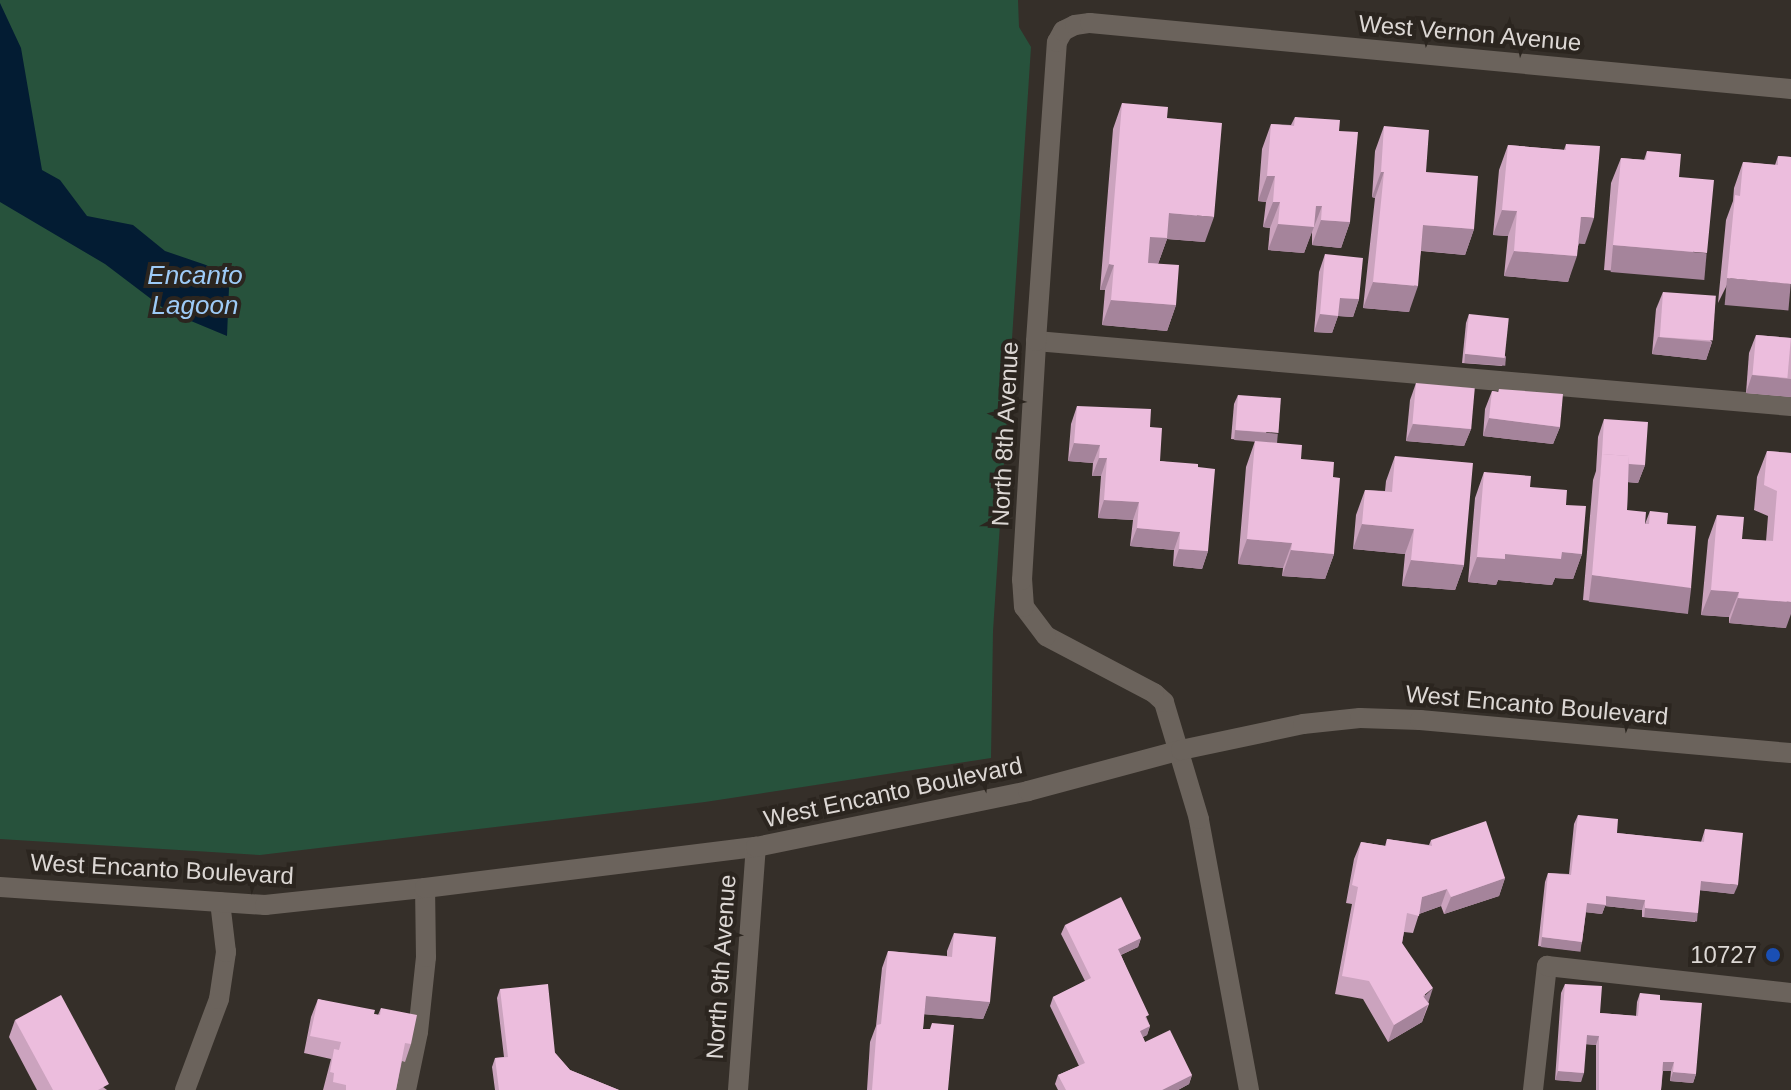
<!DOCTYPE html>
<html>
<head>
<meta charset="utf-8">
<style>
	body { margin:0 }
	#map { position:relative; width:1791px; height:1090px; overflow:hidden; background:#352f29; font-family:Arial,sans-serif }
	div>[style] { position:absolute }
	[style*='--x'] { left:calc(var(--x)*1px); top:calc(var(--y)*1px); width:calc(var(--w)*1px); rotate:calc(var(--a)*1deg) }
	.green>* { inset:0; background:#27523c }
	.water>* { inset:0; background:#031c33 }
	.lane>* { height:20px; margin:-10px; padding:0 10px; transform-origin:10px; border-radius:10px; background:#6b635c }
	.street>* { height:20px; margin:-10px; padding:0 10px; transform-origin:10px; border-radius:10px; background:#6b635c }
	.secondary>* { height:20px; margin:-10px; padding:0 10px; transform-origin:10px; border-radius:10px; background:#6b635c }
	.wall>* { inset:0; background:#cba3be }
	.shaded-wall>* { inset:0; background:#a5849b; transform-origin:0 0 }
	.building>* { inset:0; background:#ecbddd; transform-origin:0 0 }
	.dots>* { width:22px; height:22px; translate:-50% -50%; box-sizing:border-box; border:4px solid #2b251f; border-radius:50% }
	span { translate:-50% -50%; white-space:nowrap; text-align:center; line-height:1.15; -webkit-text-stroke:8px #2b251f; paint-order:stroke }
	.street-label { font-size:24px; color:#dcd7d4 }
	.poi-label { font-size:24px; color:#dcd7d4 }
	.right { translate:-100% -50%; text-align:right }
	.water-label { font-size:26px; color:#9ecbf7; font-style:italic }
</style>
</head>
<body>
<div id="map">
	<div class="green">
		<i style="clip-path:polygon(0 0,1018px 0,1019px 27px,1031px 47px,993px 631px,991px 758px,705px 802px,260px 855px,0 839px)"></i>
	</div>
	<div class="water">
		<i style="clip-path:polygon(0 3px,21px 48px,42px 170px,60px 180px,87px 216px,133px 225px,165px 251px,206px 265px,222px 274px,229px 288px,227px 336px,167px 311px,105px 264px,0 202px)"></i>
	</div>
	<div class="lane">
		<i style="--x:1036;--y:341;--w:758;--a:4.92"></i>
		<i style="--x:406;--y:1090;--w:59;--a:-78.3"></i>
		<i style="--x:418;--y:1032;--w:75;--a:-83.9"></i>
		<i style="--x:426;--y:957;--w:69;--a:-90.8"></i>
		<i style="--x:1533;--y:1090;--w:125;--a:-83.6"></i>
		<i style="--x:1547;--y:966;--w:245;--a:6.3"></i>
	</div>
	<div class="street">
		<i style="--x:185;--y:1090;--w:97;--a:-69.5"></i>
		<i style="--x:219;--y:999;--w:48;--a:-81.5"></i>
		<i style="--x:226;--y:952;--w:50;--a:-96.8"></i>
		<i style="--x:738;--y:1090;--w:244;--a:-85.8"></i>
		<i style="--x:1249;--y:1090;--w:276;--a:-100.5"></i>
		<i style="--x:1199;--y:819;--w:122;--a:-106.7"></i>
		<i style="--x:1164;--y:702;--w:13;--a:-138"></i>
		<i style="--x:1154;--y:693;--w:122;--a:-152.2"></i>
		<i style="--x:1046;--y:636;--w:36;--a:-127"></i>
		<i style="--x:1024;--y:607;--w:27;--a:-94"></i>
		<i style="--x:1022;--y:580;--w:239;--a:-86.6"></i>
		<i style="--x:1036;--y:341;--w:300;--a:-86"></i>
		<i style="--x:1057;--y:42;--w:13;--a:-61"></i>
		<i style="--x:1063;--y:31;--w:13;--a:-27"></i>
		<i style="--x:1075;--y:25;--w:15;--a:-8"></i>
		<i style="--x:1090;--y:23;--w:704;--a:5.38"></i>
	</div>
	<div class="secondary">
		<i style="--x:0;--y:887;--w:266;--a:3.9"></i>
		<i style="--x:265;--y:905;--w:161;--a:-6.1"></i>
		<i style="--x:425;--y:888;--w:334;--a:-7.1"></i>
		<i style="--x:756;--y:847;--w:278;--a:-11.6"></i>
		<i style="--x:1028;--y:791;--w:158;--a:-15"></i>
		<i style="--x:1181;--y:750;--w:125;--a:-12"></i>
		<i style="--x:1303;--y:724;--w:57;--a:-6"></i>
		<i style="--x:1360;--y:718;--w:60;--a:1.9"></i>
		<i style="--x:1420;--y:720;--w:372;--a:5.1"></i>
	</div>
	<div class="wall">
		<i style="clip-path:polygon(1122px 103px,1167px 118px,1205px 242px,1167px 239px,1158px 264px,1176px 305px,1167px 331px,1102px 325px,1105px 290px,1100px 290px,1113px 129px)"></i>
		<i style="clip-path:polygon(1295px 117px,1339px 131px,1350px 222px,1341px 248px,1312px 245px,1312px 231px,1304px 253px,1268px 250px,1270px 228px,1263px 227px,1266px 202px,1258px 201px,1262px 149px,1271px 124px,1291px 125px)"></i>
		<i style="clip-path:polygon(1384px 126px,1426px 172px,1474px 229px,1465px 255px,1421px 251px,1409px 312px,1363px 308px,1375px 198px,1372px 197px,1375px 151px)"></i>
		<i style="clip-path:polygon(1566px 144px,1585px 244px,1579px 243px,1568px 282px,1504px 276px,1508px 236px,1493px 235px,1499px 170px,1508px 145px,1564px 150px)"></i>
		<i style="clip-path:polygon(1647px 151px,1679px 177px,1698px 278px,1604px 270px,1611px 183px,1621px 158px,1644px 160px)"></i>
		<i style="clip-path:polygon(1778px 156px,1791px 157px,1718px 303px,1726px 220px,1733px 201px,1734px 188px,1743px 162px,1775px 165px)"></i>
		<i style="clip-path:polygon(1325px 254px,1359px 299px,1353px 317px,1338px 316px,1332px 333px,1314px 332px,1319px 272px)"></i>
		<i style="clip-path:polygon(1663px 292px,1712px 342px,1706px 360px,1652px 354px,1656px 309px)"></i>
		<i style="clip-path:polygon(1469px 314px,1506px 357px,1502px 366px,1462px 363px,1466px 323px)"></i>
		<i style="clip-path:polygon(1756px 335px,1791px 338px,1791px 397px,1746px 393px,1749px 353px)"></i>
		<i style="clip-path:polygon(1416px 383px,1471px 429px,1464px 446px,1406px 441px,1410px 400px)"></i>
		<i style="clip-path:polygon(1499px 389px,1560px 427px,1553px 444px,1483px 436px,1485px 409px,1492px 391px,1498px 392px)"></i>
		<i style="clip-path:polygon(1238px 395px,1274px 443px,1231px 439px,1234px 404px)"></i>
		<i style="clip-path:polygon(1077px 406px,1150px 427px,1160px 461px,1198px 467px,1208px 551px,1202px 569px,1173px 566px,1174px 550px,1130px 546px,1133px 520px,1098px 518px,1101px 476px,1092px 476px,1093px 463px,1068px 461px,1071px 424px)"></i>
		<i style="clip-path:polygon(1604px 419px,1645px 465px,1638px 483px,1628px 482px,1627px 510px,1645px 524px,1650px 511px,1682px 613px,1583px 600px,1593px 480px,1596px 471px,1598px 437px)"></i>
		<i style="clip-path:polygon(1255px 441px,1301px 459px,1333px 477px,1334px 554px,1325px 579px,1282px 576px,1283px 568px,1238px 564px,1246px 467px)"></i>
		<i style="clip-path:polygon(1767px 451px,1791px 453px,1786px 628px,1729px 623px,1729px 617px,1701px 615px,1708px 540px,1717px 515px,1742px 539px,1766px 541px,1768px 516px,1754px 510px,1757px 477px)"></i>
		<i style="clip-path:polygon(1395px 456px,1464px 565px,1455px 590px,1402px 586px,1405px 554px,1353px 549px,1356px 515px,1365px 490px,1385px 491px,1386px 481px)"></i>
		<i style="clip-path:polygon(1484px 472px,1530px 487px,1566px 505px,1582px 554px,1573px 579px,1555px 578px,1552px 585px,1498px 580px,1496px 585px,1468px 582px,1475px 498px)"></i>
		<i style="clip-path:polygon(1578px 815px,1617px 833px,1701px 842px,1705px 829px,1734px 894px,1700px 890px,1695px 922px,1642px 917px,1642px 910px,1605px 906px,1602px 914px,1586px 912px,1582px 942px,1579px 951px,1538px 946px,1545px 882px,1548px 873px,1569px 874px,1574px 824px)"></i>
		<i style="clip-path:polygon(1387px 839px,1429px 845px,1431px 840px,1505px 878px,1499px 896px,1444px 914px,1441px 906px,1419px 914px,1413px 933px,1404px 932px,1402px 943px,1429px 1004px,1422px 1022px,1388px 1042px,1363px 999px,1335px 994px,1352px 904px,1346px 903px,1354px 859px,1361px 842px,1385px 846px)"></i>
		<i style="clip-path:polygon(1065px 925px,1141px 938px,1138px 947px,1121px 955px,1150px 1026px,1147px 1035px,1143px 1037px,1145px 1042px,1192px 1075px,1189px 1084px,1178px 1090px,1058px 1090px,1055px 1084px,1058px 1075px,1079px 1066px,1050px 1006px,1053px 997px,1085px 981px,1061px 934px)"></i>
		<i style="clip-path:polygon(954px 933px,990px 1002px,983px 1019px,924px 1014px,923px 1029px,948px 1090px,867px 1090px,870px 1042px,876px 1026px,882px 968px,888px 951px,947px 956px,947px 951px)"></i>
		<i style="clip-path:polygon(1565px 984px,1600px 1013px,1636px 1016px,1637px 1002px,1640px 993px,1660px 1000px,1696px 1074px,1693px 1083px,1670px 1081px,1671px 1071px,1663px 1071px,1661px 1090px,1596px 1090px,1596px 1045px,1586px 1044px,1581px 1082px,1555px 1080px,1561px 993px)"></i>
		<i style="clip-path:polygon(500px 989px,570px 1070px,619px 1090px,495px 1090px,492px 1067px,495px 1058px,504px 1057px,497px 998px)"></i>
		<i style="clip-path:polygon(318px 999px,378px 1015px,381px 1008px,411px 1044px,405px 1062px,402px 1061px,396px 1090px,323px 1090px,331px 1059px,304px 1053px,311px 1017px)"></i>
		<i style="clip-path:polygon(15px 1020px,107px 1090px,37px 1090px,9px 1037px)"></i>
	</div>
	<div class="shaded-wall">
		<i style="clip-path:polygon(1381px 172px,1384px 172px,1375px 198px,1372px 197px)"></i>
		<i style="clip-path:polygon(1267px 176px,1275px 176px,1266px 202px,1258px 201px)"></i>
		<i style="clip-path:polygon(1273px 202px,1280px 202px,1270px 228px,1263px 227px)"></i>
		<i style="clip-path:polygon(1316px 206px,1322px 206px,1304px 253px,1268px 250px,1278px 224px)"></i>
		<i style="clip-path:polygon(1502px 210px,1517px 211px,1508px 236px,1493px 235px)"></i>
		<i style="clip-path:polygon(1169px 213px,1214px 217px,1205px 242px,1167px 239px,1158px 264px,1141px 262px,1150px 237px)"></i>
		<i style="clip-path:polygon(1581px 217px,1594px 218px,1585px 244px,1572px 243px)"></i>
		<i style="clip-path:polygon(1321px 220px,1350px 222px,1341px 248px,1312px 245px)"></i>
		<i style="clip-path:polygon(1423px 225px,1474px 229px,1465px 255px,1414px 250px)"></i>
		<i style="left:1613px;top:245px;width:94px;height:27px;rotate:5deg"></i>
		<i style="clip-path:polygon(1514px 251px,1577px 256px,1568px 282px,1504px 276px)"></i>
		<i style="clip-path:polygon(1109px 264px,1114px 265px,1105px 290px,1100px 290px)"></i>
		<i style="left:1727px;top:278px;width:64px;height:27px;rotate:5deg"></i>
		<i style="clip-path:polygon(1373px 282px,1418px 286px,1409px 312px,1363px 308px)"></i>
		<i style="clip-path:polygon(1340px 298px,1359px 299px,1353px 317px,1338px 316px,1332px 333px,1314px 332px,1320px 314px)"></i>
		<i style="clip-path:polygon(1111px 300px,1176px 305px,1167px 331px,1102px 325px)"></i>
		<i style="clip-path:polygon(1658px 337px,1712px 342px,1706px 360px,1652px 354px)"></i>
		<i style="left:1465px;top:354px;width:41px;height:9px;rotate:4deg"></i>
		<i style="clip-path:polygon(1752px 375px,1791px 379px,1791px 397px,1746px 393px)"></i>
		<i style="clip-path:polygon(1489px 418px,1560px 427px,1553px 444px,1483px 436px)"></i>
		<i style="clip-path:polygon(1413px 424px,1471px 429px,1464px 446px,1406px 441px)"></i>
		<i style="left:1235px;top:430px;width:43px;height:10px;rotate:5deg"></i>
		<i style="clip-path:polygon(1074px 443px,1100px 445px,1093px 463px,1068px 461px)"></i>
		<i style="clip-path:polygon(1099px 458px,1107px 458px,1101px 476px,1092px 476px)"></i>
		<i style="clip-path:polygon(1602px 462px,1645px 465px,1638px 483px,1600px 480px)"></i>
		<i style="clip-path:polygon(1104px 500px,1139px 502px,1133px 520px,1098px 518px)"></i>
		<i style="clip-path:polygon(1362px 524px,1414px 529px,1405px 554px,1353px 549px)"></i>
		<i style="clip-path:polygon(1137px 528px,1180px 532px,1174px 550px,1130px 546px)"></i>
		<i style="clip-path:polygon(1247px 539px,1292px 543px,1283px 568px,1238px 564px)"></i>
		<i style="clip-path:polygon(1179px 549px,1208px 551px,1202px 569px,1173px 566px)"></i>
		<i style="clip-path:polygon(1291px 550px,1334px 554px,1325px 579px,1282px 576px)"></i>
		<i style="clip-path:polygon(1562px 552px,1582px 554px,1573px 579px,1555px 578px,1552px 585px,1498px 580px,1496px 585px,1468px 582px,1477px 557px,1505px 554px)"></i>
		<i style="clip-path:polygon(1411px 560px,1464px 565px,1455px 590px,1402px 586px)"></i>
		<i style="left:1592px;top:575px;width:100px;height:27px;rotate:7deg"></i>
		<i style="clip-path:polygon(1711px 590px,1739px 592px,1729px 617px,1701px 615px)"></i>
		<i style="clip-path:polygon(1738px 598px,1791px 602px,1791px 614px,1786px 628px,1729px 623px)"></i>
		<i style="clip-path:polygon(1505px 878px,1499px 896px,1444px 914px,1451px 897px)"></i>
		<i style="clip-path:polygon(1701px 881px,1738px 885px,1734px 894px,1697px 890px)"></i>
		<i style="clip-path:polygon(1447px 889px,1441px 906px,1416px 915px,1422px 897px)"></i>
		<i style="clip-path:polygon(1606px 896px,1645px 900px,1642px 910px,1605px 906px,1602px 914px,1583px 912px,1587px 903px)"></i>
		<i style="left:1645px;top:908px;width:53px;height:9px;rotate:5deg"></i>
		<i style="left:1542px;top:937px;width:40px;height:10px;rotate:7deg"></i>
		<i style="clip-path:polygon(1141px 938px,1138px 947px,1114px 958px,1118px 949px)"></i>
		<i style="clip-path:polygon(1433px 988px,1422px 1022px,1388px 1042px,1394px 1025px)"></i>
		<i style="clip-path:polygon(926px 996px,990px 1002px,983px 1019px,920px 1014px)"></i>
		<i style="clip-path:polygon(1150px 1026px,1147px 1035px,1136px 1040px,1140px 1031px)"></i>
		<i style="clip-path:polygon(1587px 1035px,1599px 1036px,1596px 1045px,1583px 1044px)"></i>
		<i style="clip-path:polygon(1663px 1062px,1674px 1062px,1671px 1071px,1660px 1071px)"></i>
		<i style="clip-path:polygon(1558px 1071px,1584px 1073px,1581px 1082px,1555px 1080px)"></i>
		<i style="clip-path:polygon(1673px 1072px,1696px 1074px,1693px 1083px,1670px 1081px)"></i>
		<i style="clip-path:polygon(1192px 1075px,1189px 1084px,1178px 1090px,1162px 1090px)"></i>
	</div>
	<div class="building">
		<i style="clip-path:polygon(1122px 103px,1168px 107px,1167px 118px,1222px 123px,1214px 217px,1169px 213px,1167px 238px,1150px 237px,1148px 263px,1179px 265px,1176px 305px,1111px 300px,1114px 265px,1109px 264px)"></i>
		<i style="clip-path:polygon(1295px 117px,1340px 120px,1339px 131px,1358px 132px,1350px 222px,1321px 220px,1322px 206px,1316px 206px,1314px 227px,1278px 224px,1280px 202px,1273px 202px,1275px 176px,1267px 176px,1271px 124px,1294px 126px)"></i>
		<i style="clip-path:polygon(1384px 126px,1429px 130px,1426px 172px,1478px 176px,1474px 229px,1423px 225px,1418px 286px,1373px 282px,1384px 172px,1381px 172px)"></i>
		<i style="clip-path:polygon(1566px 144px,1600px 146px,1594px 218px,1581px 217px,1577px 256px,1514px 251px,1517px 211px,1502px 210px,1508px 145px,1566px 150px)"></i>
		<i style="clip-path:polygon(1647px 151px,1681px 154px,1679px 177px,1714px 180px,1707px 253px,1613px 245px,1621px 158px,1646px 160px)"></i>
		<i style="clip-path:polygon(1778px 156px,1791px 157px,1791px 284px,1727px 278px,1735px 195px,1740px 196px,1743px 162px,1778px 165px)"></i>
		<i style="clip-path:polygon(1325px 254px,1363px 258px,1359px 299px,1340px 298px,1338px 316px,1320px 314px)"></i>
		<i style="left:1663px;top:292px;width:53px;height:45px;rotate:4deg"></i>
		<i style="left:1469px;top:314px;width:40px;height:40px;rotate:6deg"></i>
		<i style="left:1756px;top:335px;width:35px;height:40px;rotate:5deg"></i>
		<i style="left:1416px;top:383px;width:59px;height:41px;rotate:5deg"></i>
		<i style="clip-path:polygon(1499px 389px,1563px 394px,1560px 427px,1489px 418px,1492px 391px,1499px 392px)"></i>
		<i style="left:1238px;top:395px;width:43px;height:35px;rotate:4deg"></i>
		<i style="clip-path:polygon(1077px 406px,1151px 409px,1150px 427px,1162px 428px,1160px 461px,1198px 464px,1198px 467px,1215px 469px,1208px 551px,1179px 549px,1180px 532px,1137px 528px,1139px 502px,1104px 500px,1107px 458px,1099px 458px,1100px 445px,1074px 443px)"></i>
		<i style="clip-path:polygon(1604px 419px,1648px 422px,1645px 465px,1629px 464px,1629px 456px,1602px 454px)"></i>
		<i style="clip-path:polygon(1255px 441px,1302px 445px,1301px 459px,1334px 462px,1333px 477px,1340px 478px,1334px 554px,1291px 550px,1292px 543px,1247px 539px)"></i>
		<i style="clip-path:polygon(1767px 451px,1791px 453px,1791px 602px,1738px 598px,1739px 592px,1711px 590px,1717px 515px,1744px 517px,1742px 539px,1773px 541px,1777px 491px,1764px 485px)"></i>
		<i style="clip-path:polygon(1602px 454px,1629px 456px,1627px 510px,1646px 512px,1645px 524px,1649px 524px,1650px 511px,1668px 513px,1667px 524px,1696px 526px,1691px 588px,1592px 575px)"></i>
		<i style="clip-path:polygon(1395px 456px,1473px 463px,1464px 565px,1411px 560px,1414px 529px,1362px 524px,1365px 490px,1392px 492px)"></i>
		<i style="clip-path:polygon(1484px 472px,1531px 476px,1530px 487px,1567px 490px,1566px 505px,1586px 506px,1582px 554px,1562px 552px,1561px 559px,1505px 554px,1505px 559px,1477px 557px)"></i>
		<i style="clip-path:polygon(1578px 815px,1618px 819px,1617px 833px,1704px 842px,1705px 829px,1743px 833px,1738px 885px,1701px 881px,1698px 913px,1645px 908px,1645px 900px,1606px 896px,1606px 905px,1587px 903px,1582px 942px,1542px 937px,1548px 873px,1571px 875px)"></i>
		<i style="clip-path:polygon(1486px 821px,1505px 878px,1451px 897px,1447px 889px,1422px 897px,1419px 916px,1407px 913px,1402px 943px,1433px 988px,1423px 996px,1429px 1004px,1394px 1025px,1369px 981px,1342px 976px,1358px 887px,1352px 885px,1361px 842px,1386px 846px,1387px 839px,1432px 846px,1431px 840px)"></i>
		<i style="clip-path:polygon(1121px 897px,1141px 938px,1118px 949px,1149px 1015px,1145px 1017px,1150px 1026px,1140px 1031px,1145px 1042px,1170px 1030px,1192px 1075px,1162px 1090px,1066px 1090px,1058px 1075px,1085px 1063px,1053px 997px,1091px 978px,1065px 925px)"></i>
		<i style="clip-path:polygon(954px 933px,996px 937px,990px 1002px,926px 996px,923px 1029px,930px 1029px,932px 1023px,954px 1025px,948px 1090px,872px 1090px,877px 1025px,881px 1024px,888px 951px,952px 957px)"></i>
		<i style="clip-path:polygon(548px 984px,555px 1053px,570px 1070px,619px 1090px,499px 1090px,495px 1058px,508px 1057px,500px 989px)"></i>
		<i style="clip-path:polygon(1565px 984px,1602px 986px,1600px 1013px,1638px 1016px,1640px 993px,1660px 995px,1660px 1000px,1702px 1003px,1696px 1074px,1673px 1072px,1674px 1062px,1663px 1062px,1661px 1090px,1599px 1090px,1599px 1036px,1587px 1035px,1584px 1073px,1558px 1071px)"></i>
		<i style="clip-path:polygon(61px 995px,109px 1084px,98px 1090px,53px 1090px,15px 1020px)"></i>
		<i style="clip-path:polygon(318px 999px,375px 1010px,374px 1014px,380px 1015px,381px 1008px,417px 1015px,411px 1044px,405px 1043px,396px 1090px,346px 1090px,346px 1085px,333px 1082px,334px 1073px,330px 1072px,334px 1049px,339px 1050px,341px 1042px,310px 1036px)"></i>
	</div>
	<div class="dots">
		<i style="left:1773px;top:955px;background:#1a4fb4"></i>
	</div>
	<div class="street-label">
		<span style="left:1470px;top:33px;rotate:5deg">West Vernon Avenue</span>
		<span style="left:1005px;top:434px;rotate:-87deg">North 8th Avenue</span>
		<span style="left:1537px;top:705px;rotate:5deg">West Encanto Boulevard</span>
		<span style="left:893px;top:792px;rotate:-12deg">West Encanto Boulevard</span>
		<span style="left:162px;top:869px;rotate:3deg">West Encanto Boulevard</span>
		<span style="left:721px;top:967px;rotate:-86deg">North 9th Avenue</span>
	</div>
	<div class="poi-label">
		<span class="right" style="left:1757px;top:955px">10727</span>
	</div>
	<div class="water-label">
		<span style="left:195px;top:291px">Encanto<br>Lagoon</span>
	</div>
</div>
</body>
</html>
